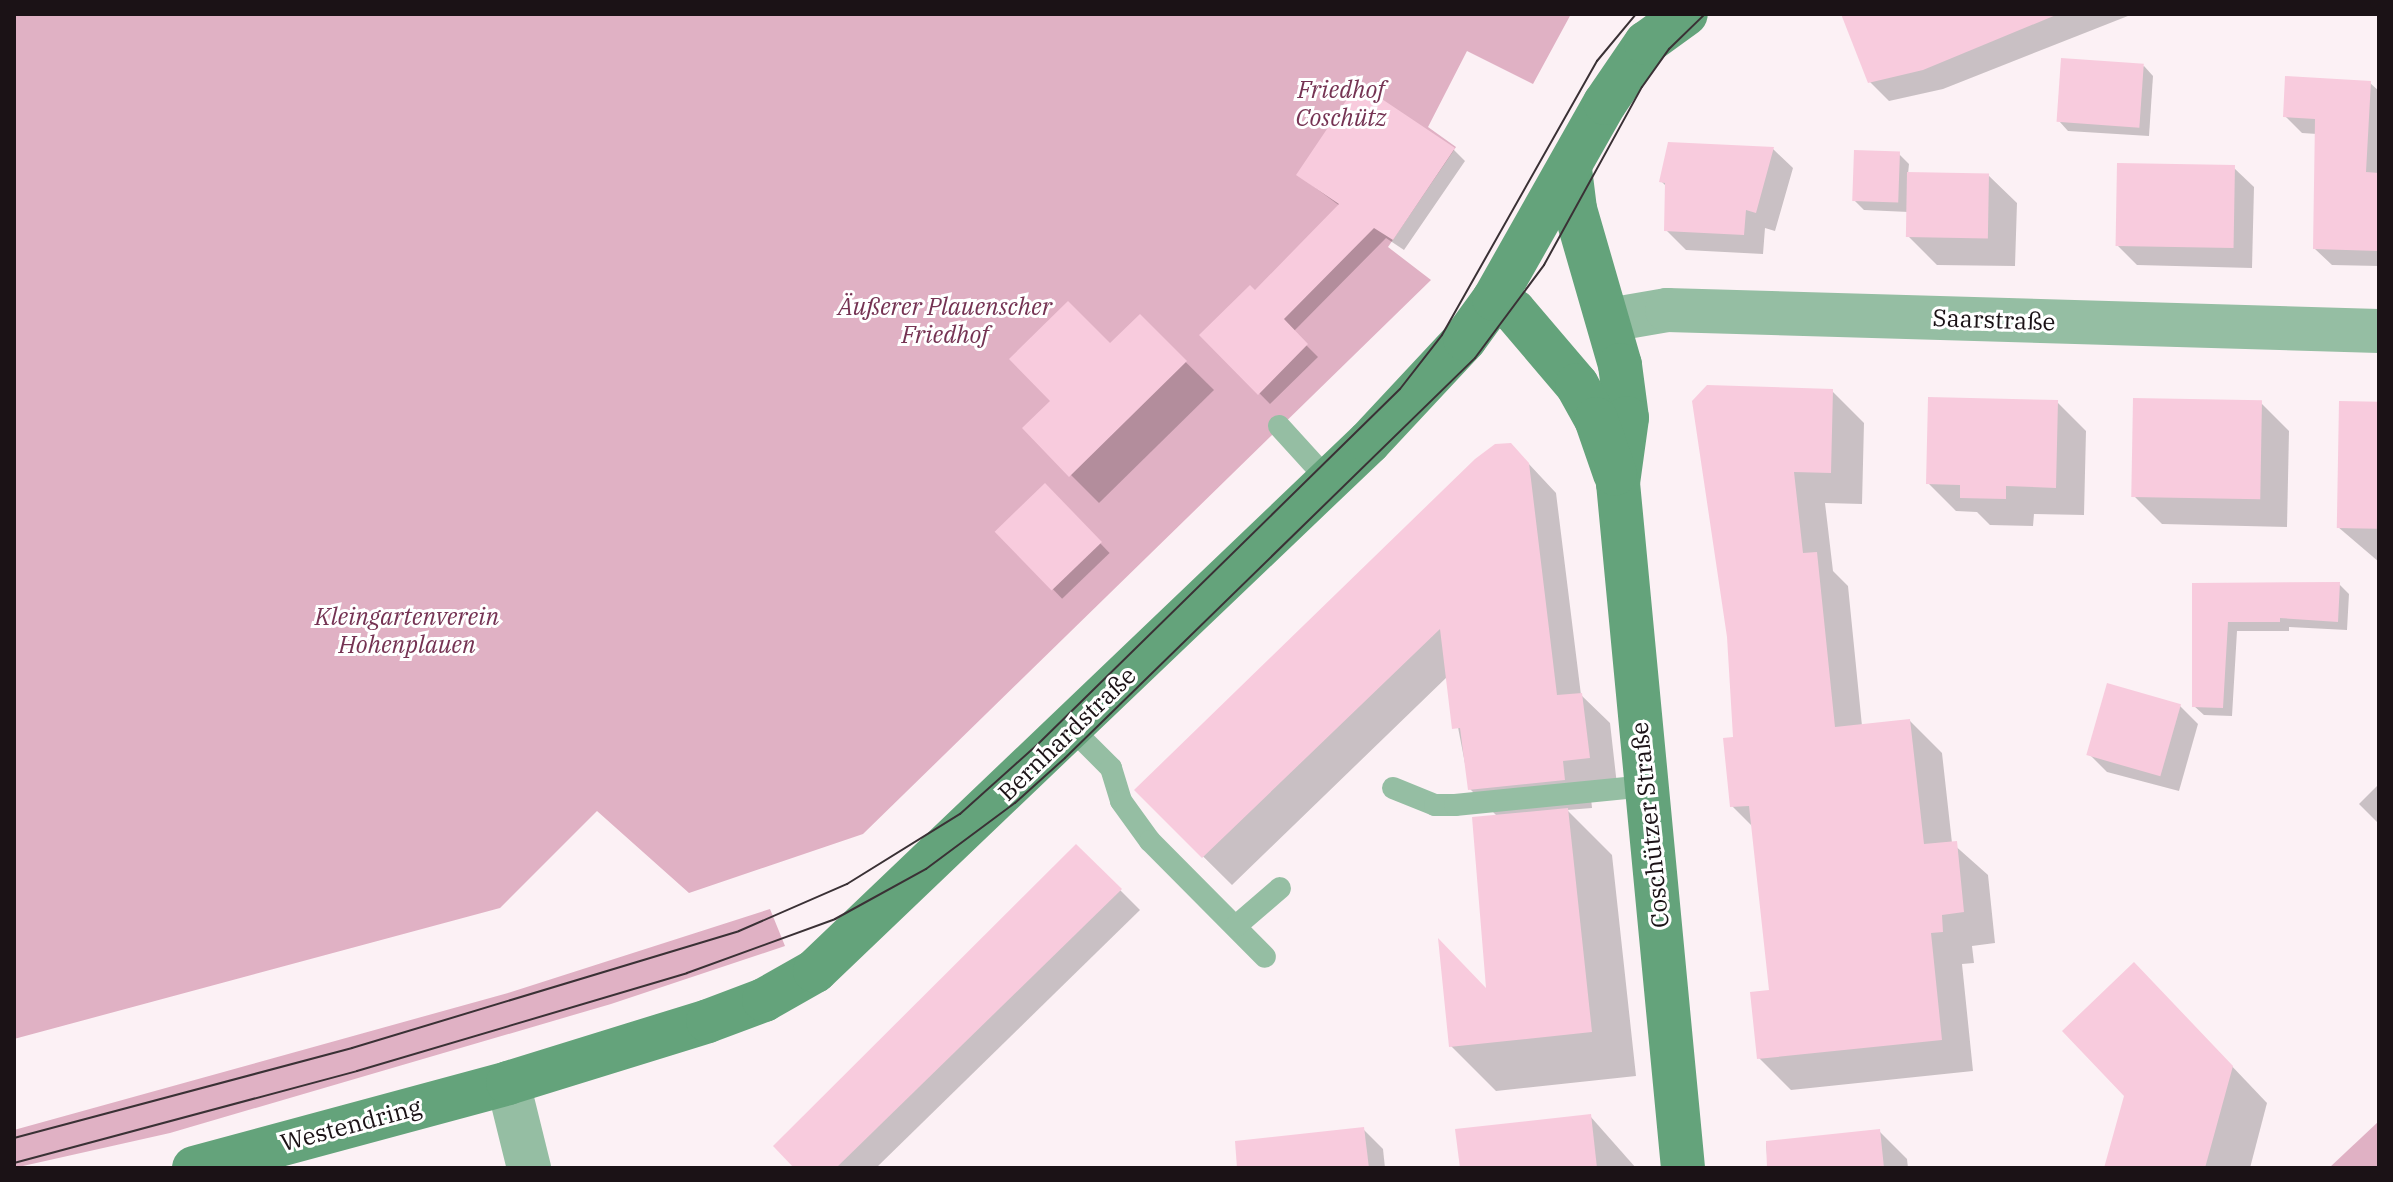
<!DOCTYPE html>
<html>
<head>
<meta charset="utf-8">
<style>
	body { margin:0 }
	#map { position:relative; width:2393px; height:1182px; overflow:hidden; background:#fcf1f5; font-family:"IBM Plex Serif",serif }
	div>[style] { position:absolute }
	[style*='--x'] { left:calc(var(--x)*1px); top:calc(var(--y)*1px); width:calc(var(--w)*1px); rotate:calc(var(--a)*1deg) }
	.green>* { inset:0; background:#e0b1c4 }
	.shadow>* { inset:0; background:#0003; transform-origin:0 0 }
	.building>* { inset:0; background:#f8cbdd; transform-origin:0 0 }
	.lane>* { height:22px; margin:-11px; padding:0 11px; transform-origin:11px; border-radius:11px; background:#95bea3 }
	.street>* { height:44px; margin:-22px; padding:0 22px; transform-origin:22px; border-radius:22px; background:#95bea3 }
	.secondary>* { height:44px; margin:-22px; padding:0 22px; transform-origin:22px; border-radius:22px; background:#64a37b }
	.tram>* { height:2px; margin:-1px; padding:0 1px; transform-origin:1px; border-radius:1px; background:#3a3135 }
	span { translate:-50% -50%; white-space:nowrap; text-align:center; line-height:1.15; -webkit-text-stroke:6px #fff; paint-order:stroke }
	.park-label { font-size:24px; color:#753353; font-style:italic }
	.street-label { font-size:24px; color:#1b1216 }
	.frame { position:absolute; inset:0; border:16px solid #1b1216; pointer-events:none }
</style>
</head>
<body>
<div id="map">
	<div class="green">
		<i style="clip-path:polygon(14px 14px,1571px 14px,1533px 84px,1467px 51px,1428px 127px,1456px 147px,1388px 247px,1431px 280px,863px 834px,689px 893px,597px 811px,500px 908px,14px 1039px)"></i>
		<i style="clip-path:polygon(770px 909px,785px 946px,611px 1004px,170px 1133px,14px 1168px,14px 1130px,508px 993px)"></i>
		<i style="clip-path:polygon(2379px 1121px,2379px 1168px,2329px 1168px)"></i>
	</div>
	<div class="shadow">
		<i style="clip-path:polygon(1843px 14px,2133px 14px,1943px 89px,1889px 101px,1869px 81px)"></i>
		<i style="clip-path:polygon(2144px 66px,2153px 76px,2149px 136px,2068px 131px,2059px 121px)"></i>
		<i style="clip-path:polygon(2370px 83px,2379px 91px,2379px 266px,2332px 265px,2315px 249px,2317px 134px,2302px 133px,2285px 116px)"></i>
		<i style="clip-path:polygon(1773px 149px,1793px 168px,1775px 231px,1765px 228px,1763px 254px,1686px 250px,1666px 230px,1667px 187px,1661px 181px)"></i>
		<i style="clip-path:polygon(1454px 150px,1465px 161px,1404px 250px,1386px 238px,1293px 332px,1318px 357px,1270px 404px,1202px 335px,1255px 293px,1340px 206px,1298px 175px)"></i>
		<i style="clip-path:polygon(1899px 154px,1909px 164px,1908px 174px,1988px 175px,2017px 203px,2015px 266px,1937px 265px,1908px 236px,1909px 212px,1864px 210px,1854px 200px)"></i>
		<i style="clip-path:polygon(2234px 168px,2254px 187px,2252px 268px,2137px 265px,2117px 245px)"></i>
		<i style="clip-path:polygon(1140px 317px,1214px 390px,1099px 503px,1071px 475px,1053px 401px)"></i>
		<i style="clip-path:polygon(1832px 391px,1864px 423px,1862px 504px,1825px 503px,1833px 571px,1848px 586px,1862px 726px,1910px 721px,1942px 753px,1952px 843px,1988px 875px,1995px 943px,1972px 946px,1974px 963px,1962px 964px,1973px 1071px,1791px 1090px,1759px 1058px,1771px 992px,1754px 828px,1732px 806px,1735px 739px,1729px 637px,1694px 401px)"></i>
		<i style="clip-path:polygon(2057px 402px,2086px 431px,2084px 515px,2034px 514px,2033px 526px,1990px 525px,1977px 512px,1956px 511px,1928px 483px)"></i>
		<i style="clip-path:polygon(2261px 403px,2289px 431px,2287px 527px,2162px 524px,2134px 496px)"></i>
		<i style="clip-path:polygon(2379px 404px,2379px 562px,2338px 527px)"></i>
		<i style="clip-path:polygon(1511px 445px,1556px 493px,1581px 695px,1610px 723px,1617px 785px,1590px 788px,1592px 808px,1567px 810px,1612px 855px,1636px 1076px,1496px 1091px,1451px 1046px,1489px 992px,1498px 817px,1470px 789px,1448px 676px,1232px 885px,1136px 790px)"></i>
		<i style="left:1045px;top:486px;width:93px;height:66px;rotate:46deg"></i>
		<i style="clip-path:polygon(2339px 584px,2349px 594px,2347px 630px,2289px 627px,2289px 631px,2237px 631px,2232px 716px,2204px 715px,2194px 706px,2194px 585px)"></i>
		<i style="clip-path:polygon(2180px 706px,2198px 724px,2179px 791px,2107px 772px,2089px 754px)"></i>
		<i style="clip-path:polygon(2379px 784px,2379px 824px,2359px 804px)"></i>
		<i style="clip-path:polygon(1076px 846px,1140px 910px,876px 1168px,797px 1168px)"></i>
		<i style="clip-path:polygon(2169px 1000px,2267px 1103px,2250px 1168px,2106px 1168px,2126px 1095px)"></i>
		<i style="clip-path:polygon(1590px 1116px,1636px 1168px,1462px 1168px)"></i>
		<i style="clip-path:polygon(1363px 1129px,1383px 1149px,1385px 1168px,1298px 1168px)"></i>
		<i style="clip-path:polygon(1879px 1131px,1907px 1159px,1908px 1168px,1768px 1168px,1766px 1143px)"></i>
	</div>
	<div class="building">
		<i style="clip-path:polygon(1841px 14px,2056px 14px,2056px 15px,1923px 70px,1868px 83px)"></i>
		<i style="left:2061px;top:58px;width:83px;height:64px;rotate:4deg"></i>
		<i style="clip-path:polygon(2285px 76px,2371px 81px,2366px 172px,2379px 173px,2379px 251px,2313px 249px,2315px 119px,2283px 117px)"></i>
		<i style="clip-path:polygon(1358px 83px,1455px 148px,1393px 240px,1374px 228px,1284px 319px,1308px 344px,1258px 395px,1199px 335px,1250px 285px,1255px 290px,1339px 204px,1296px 175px)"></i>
		<i style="clip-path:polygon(1668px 142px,1774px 147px,1756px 213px,1746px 210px,1744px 235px,1664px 231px,1665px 183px,1659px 182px)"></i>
		<i style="left:1854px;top:150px;width:46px;height:51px;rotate:2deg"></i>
		<i style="left:2117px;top:163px;width:118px;height:83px;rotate:1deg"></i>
		<i style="left:1907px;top:172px;width:82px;height:65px;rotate:1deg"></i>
		<i style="clip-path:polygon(1068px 301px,1110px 343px,1140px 314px,1187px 361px,1069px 477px,1022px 428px,1050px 401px,1009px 359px)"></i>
		<i style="clip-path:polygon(1707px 385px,1833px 389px,1831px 473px,1794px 472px,1803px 553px,1817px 552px,1835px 727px,1910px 719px,1924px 844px,1957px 841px,1964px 912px,1942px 915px,1943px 932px,1931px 933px,1942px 1040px,1757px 1059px,1750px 992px,1769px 990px,1749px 806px,1730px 807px,1723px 738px,1733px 737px,1727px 637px,1692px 401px)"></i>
		<i style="clip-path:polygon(1928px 397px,2058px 400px,2056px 488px,2006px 486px,2006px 499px,1960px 498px,1960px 485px,1926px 484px)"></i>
		<i style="left:2133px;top:398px;width:129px;height:99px;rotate:1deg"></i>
		<i style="left:2339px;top:401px;width:40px;height:127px;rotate:1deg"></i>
		<i style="clip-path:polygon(1511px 443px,1529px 463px,1557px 695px,1582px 693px,1590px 758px,1563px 761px,1565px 780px,1468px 790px,1460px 728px,1452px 729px,1440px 629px,1202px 858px,1134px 790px,1475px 459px,1495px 444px)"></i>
		<i style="left:1045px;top:483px;width:82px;height:70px;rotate:46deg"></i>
		<i style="clip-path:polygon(2340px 582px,2338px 622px,2280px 618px,2280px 622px,2228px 622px,2223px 708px,2192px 707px,2192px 583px)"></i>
		<i style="left:2107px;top:683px;width:77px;height:75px;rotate:16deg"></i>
		<i style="clip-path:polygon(1568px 808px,1592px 1032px,1449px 1047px,1438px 938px,1486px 988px,1472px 817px)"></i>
		<i style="clip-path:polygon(1076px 844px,1122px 889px,836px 1168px,794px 1168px,773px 1146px)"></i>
		<i style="clip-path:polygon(2134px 962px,2233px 1066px,2205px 1168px,2104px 1168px,2124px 1096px,2062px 1031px)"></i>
		<i style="clip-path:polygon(1591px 1114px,1597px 1168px,1460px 1168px,1455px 1129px)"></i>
		<i style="clip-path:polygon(1364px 1127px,1369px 1168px,1237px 1168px,1235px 1141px)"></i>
		<i style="clip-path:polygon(1880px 1129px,1884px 1168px,1767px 1168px,1766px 1141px)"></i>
	</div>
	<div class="lane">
		<i style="--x:1279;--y:426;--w:74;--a:47.7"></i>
		<i style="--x:1072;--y:729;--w:55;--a:45"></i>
		<i style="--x:1111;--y:768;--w:34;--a:73"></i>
		<i style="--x:1121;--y:801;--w:49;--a:54.1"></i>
		<i style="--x:1150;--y:841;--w:163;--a:45.2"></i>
		<i style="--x:1393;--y:788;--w:45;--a:22"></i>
		<i style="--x:1435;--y:805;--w:20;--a:0"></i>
		<i style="--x:1455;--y:805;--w:192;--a:-5.7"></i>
		<i style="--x:1236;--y:926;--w:58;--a:-40.8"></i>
	</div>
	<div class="street">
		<i style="--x:1609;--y:320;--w:59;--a:-9.8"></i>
		<i style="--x:1667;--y:310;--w:712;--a:1.69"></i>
		<i style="--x:508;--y:1083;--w:88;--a:76.1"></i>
	</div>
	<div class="secondary">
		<i style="--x:1570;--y:169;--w:40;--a:82.9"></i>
		<i style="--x:1575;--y:209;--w:162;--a:73.9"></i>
		<i style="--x:1620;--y:365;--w:53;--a:82.5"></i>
		<i style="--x:1627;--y:418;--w:66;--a:97.9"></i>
		<i style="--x:1618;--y:483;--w:688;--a:84.58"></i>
		<i style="--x:1494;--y:299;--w:23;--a:31"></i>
		<i style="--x:1514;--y:311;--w:97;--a:49.6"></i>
		<i style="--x:1577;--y:385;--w:39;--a:61"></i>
		<i style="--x:1596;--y:419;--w:58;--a:70.9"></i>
		<i style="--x:194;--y:1168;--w:325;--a:-15.1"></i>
		<i style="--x:508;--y:1083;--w:209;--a:-17.2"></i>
		<i style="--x:708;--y:1021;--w:60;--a:-20.6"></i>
		<i style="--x:764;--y:1000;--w:59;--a:-29.6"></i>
		<i style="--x:815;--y:971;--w:766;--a:-43.68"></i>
		<i style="--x:1369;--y:442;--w:141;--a:-47"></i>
		<i style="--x:1465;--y:339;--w:49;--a:-54.1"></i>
		<i style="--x:1494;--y:299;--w:225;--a:-60.5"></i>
		<i style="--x:1605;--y:103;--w:73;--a:-55.7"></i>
		<i style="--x:1646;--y:43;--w:49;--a:-35.9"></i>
	</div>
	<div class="tram">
		<i style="--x:14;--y:1138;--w:350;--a:-14.9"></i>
		<i style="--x:352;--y:1048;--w:404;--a:-16.8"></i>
		<i style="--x:739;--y:931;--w:118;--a:-23.5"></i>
		<i style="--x:847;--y:884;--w:133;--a:-31.8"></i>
		<i style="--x:960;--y:814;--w:103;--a:-41.9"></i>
		<i style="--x:1037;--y:745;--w:508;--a:-44.44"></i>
		<i style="--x:1400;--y:389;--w:68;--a:-52.1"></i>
		<i style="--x:1442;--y:335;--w:315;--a:-60.5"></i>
		<i style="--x:1597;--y:61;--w:61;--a:-50.3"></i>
		<i style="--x:14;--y:1163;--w:355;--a:-15"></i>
		<i style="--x:357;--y:1071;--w:344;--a:-16.5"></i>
		<i style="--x:687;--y:973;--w:158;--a:-20"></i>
		<i style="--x:835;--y:919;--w:104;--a:-28.8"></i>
		<i style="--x:926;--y:869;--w:111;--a:-36.6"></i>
		<i style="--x:1015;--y:803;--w:67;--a:-42"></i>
		<i style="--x:1065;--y:758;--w:573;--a:-44.29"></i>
		<i style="--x:1475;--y:358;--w:116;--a:-53.4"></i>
		<i style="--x:1544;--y:265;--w:203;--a:-61.2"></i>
		<i style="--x:1642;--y:87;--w:47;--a:-54.6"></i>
		<i style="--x:1669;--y:49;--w:50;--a:-44.2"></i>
	</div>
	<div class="park-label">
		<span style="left:1341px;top:104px">Friedhof<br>Coschütz</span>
		<span style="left:945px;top:321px">Äußerer Plauenscher<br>Friedhof</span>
		<span style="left:407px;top:631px">Kleingartenverein<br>Hohenplauen</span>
	</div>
	<div class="street-label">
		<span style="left:1994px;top:320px;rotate:2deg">Saarstraße</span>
		<span style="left:1067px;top:734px;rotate:-44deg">Bernhardstraße</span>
		<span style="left:1650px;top:825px;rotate:-96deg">Coschützer Straße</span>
		<span style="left:351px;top:1125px;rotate:-15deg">Westendring</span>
	</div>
	<div class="frame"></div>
</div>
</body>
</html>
